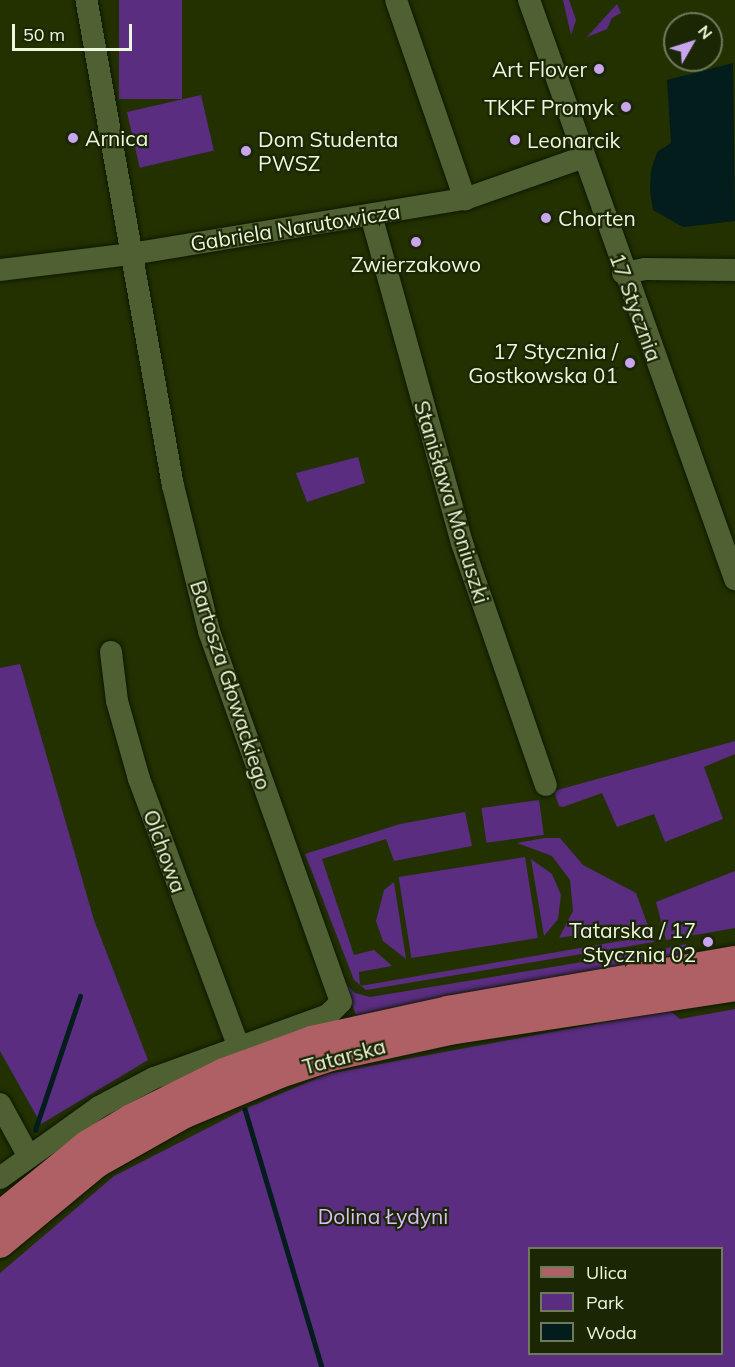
<!DOCTYPE html>
<html>
<head>
<meta charset="utf-8">
<style>
	body { margin:0 }
	#map { position:relative; width:735px; height:1367px; overflow:hidden; background:#233101; font-family:Mulish,sans-serif }
	div>[style] { position:absolute }
	[style*='--x'] { left:calc(var(--x)*1px); top:calc(var(--y)*1px); width:calc(var(--w)*1px); rotate:calc(var(--a)*1deg) }
	.green>* { inset:0; background:#5a2d81; transform-origin:0 0 }
	.water>* { inset:0; background:#021d1b }
	.stream>* { height:4.5px; margin:-2.25px; padding:0 2.25px; transform-origin:2.25px; border-radius:2.25px; background:#021d1b }
	.roads { filter:drop-shadow(0 0 2px #0e1800) drop-shadow(0 0 2px #0e1800) }
	.minor>* { height:22px; margin:-11px; padding:0 11px; transform-origin:11px; border-radius:11px; background:#4f6032 }
	.major>* { height:28px; margin:-14px; padding:0 14px; transform-origin:14px; border-radius:14px; background:#ae6065 }
	.dots>* { width:16px; height:16px; translate:-50% -50%; box-sizing:border-box; border:3px solid #1b2604; border-radius:50% }
	span { translate:-50% -50%; white-space:nowrap; text-align:center; line-height:1.15; -webkit-text-stroke:4.5px #1b2604; paint-order:stroke }
	.poi-label { font-size:21px; color:#ecf7dd }
	.right { translate:-100% -50%; text-align:right }
	.left { translate:0 -50%; text-align:left }
	.street-label { font-size:21px; color:#ecf7dd }
	.park-label { font-size:21px; color:#d8bef5 }
	.legend { position:absolute; left:528px; top:1247px; width:195px; height:108px; box-sizing:border-box; background:#1b2604; border:2px solid #6f7a5b; margin:0; padding:8px 10px; list-style:none; font-size:18px; color:#ecf7dd }
	.legend li { display:flex; align-items:center; gap:12px; height:30px }
	.legend b { width:30px; border:2px solid #6f7a5b }
	.north { position:absolute; left:663px; top:12px; width:60px; height:60px; box-sizing:border-box; background:#1b2604; border:2px solid #6f7a5b; border-radius:50%; rotate:51deg; font-size:16px; font-weight:700; line-height:24px; text-align:center; color:#ecf7dd }
	.north::after { content:''; display:block; margin:auto; width:21px; height:27px; background:#c8a5ee; clip-path:polygon(50% 0,100% 100%,50% 72%,0 100%) }
	.scale { position:absolute; left:12px; top:24px; width:120px; height:27px; box-sizing:border-box; border:3px solid #ecf7dd; border-top:0; padding-left:8px; font-size:18px; line-height:21px; white-space:nowrap; color:#ecf7dd; -webkit-text-stroke:4px #1b2604; paint-order:stroke }
</style>
</head>
<body>
<div id="map">
	<div class="green">
		<i style="left:119px;top:0;width:63px;height:99px"></i>
		<i style="clip-path:polygon(563px 0,569px 0,576px 20px,571px 35px)"></i>
		<i style="clip-path:polygon(617px 4px,621px 13px,612px 18px,607px 29px,587px 37px)"></i>
		<i style="left:201px;top:95px;width:57px;height:76px;rotate:77deg"></i>
		<i style="clip-path:polygon(358px 457px,365px 483px,307px 502px,296px 473px)"></i>
		<i style="clip-path:polygon(20px 664px,94px 920px,148px 1060px,41px 1124px,0 1051px,0 668px)"></i>
		<i style="clip-path:polygon(735px 741px,735px 754px,704px 767px,723px 819px,665px 842px,654px 814px,617px 827px,602px 793px,563px 807px,559px 806px,554px 791px)"></i>
		<i style="left:539px;top:800px;width:35px;height:58px;rotate:82deg"></i>
		<i style="clip-path:polygon(465px 812px,472px 846px,394px 861px,386px 839px,322px 859px,354px 955px,374px 950px,392px 966px,359px 972px,360px 986px,638px 938px,635px 925px,559px 938px,573px 911px,570px 880px,552px 856px,517px 843px,544px 838px,560px 838px,583px 865px,636px 893px,654px 942px,366px 990px,354px 980px,305px 854px,400px 824px)"></i>
		<i style="left:525px;top:857px;width:82px;height:128px;rotate:81deg"></i>
		<i style="clip-path:polygon(531px 859px,552px 874px,561px 895px,558px 919px,544px 936px)"></i>
		<i style="clip-path:polygon(735px 871px,735px 928px,666px 940px,656px 902px)"></i>
		<i style="clip-path:polygon(394px 882px,406px 959px,383px 941px,376px 921px,384px 890px)"></i>
		<i style="clip-path:polygon(686px 944px,688px 953px,664px 957px,663px 949px)"></i>
		<i style="clip-path:polygon(655px 950px,655px 963px,239px 1051px,356px 1015px,343px 981px,355px 993px,370px 997px)"></i>
		<i style="clip-path:polygon(evenodd,735px 1009px,735px 1367px,0 1367px,0 1273px,114px 1176px,245px 1109px,327px 1074px,669px 1010px,680px 1019px,735px 1009px,530px 1248px,722px 1248px,722px 1354px,530px 1354px,530px 1248px)"></i>
	</div>
	<div class="water">
		<i style="clip-path:polygon(733px 63px,735px 221px,683px 227px,653px 210px,650px 191px,651px 170px,657px 152px,671px 143px,667px 80px)"></i>
	</div>
	<div class="stream">
		<i style="--x:245;--y:1109;--w:269;--a:73.4"></i>
		<i style="--x:35;--y:1130;--w:141;--a:-71.4"></i>
	</div>
	<div class="roads">
		<div class="minor">
			<i style="--x:396;--y:0;--w:211;--a:70.9"></i>
			<i style="--x:529;--y:0;--w:615;--a:70.42"></i>
			<i style="--x:371;--y:215;--w:340;--a:74.5"></i>
			<i style="--x:462;--y:543;--w:256;--a:70.9"></i>
			<i style="--x:0;--y:270;--w:132;--a:-7"></i>
			<i style="--x:131;--y:254;--w:338;--a:-9.4"></i>
			<i style="--x:465;--y:199;--w:126;--a:-19.4"></i>
			<i style="--x:623;--y:273;--w:22;--a:-10"></i>
			<i style="--x:645;--y:269;--w:90;--a:0.6"></i>
			<i style="--x:111;--y:652;--w:49;--a:83"></i>
			<i style="--x:117;--y:701;--w:81;--a:74.2"></i>
			<i style="--x:139;--y:779;--w:284;--a:69.6"></i>
			<i style="--x:0;--y:1104;--w:60;--a:61.3"></i>
			<i style="--x:0;--y:1178;--w:122;--a:-35.6"></i>
			<i style="--x:99;--y:1107;--w:62;--a:-27.8"></i>
			<i style="--x:154;--y:1078;--w:185;--a:-19.9"></i>
			<i style="--x:328;--y:1015;--w:18;--a:-45"></i>
			<i style="--x:341;--y:1002;--w:394;--a:-109.6"></i>
			<i style="--x:209;--y:631;--w:149;--a:-103.9"></i>
			<i style="--x:173;--y:486;--w:494;--a:-100.1"></i>
		</div>
		<div class="major">
			<i style="--x:0;--y:1215;--w:111;--a:-39.1"></i>
			<i style="--x:86;--y:1145;--w:52;--a:-31"></i>
			<i style="--x:131;--y:1118;--w:104;--a:-26.3"></i>
			<i style="--x:224;--y:1072;--w:94;--a:-20"></i>
			<i style="--x:312;--y:1040;--w:139;--a:-12.4"></i>
			<i style="--x:448;--y:1010;--w:291;--a:-9.9"></i>
			<i style="--x:0;--y:1244;--w:127;--a:-39.6"></i>
			<i style="--x:98;--y:1163;--w:100;--a:-29.4"></i>
			<i style="--x:185;--y:1114;--w:103;--a:-22.8"></i>
			<i style="--x:280;--y:1074;--w:54;--a:-18.4"></i>
			<i style="--x:331;--y:1057;--w:127;--a:-12.3"></i>
			<i style="--x:455;--y:1030;--w:283;--a:-8.7"></i>
		</div>
	</div>
	<div class="dots">
		<i style="left:599px;top:69px;background:#c8a5ee"></i>
		<i style="left:626px;top:107px;background:#c8a5ee"></i>
		<i style="left:73px;top:138px;background:#c8a5ee"></i>
		<i style="left:515px;top:140px;background:#c8a5ee"></i>
		<i style="left:246px;top:151px;background:#c8a5ee"></i>
		<i style="left:546px;top:218px;background:#c8a5ee"></i>
		<i style="left:416px;top:242px;background:#c8a5ee"></i>
		<i style="left:630px;top:363px;background:#c8a5ee"></i>
		<i style="left:708px;top:942px;background:#c8a5ee"></i>
	</div>
	<div class="poi-label">
		<span class="right" style="left:587px;top:69px">Art Flover</span>
		<span class="right" style="left:614px;top:107px">TKKF Promyk</span>
		<span class="left" style="left:85px;top:138px">Arnica</span>
		<span class="left" style="left:258px;top:151px">Dom Studenta<br>PWSZ</span>
		<span class="left" style="left:527px;top:140px">Leonarcik</span>
		<span class="left" style="left:558px;top:218px">Chorten</span>
		<span style="left:416px;top:264px">Zwierzakowo</span>
		<span class="right" style="left:618px;top:363px">17 Stycznia /<br>Gostkowska 01</span>
		<span class="right" style="left:696px;top:942px">Tatarska / 17<br>Stycznia 02</span>
	</div>
	<div class="street-label">
		<span style="left:295px;top:227px;rotate:-9deg">Gabriela Narutowicza</span>
		<span style="left:636px;top:307px;rotate:70deg">17 Stycznia</span>
		<span style="left:452px;top:502px;rotate:73deg">Stanisława Moniuszki</span>
		<span style="left:231px;top:685px;rotate:72deg">Bartosza Głowackiego</span>
		<span style="left:165px;top:851px;rotate:70deg">Olchowa</span>
		<span style="left:344px;top:1056px;rotate:-15deg">Tatarska</span>
	</div>
	<div class="park-label">
		<span style="left:383px;top:1216px">Dolina Łydyni</span>
	</div>
	<ul class="legend">
	<li><b style="height:8px;background:#ae6065"></b>Ulica</li>
	<li><b style="height:16px;background:#5a2d81"></b>Park</li>
	<li><b style="height:16px;background:#021d1b"></b>Woda</li>
	</ul>
	<div class="north">N</div>
	<div class="scale">50 m</div>
</div>
</body>
</html>
